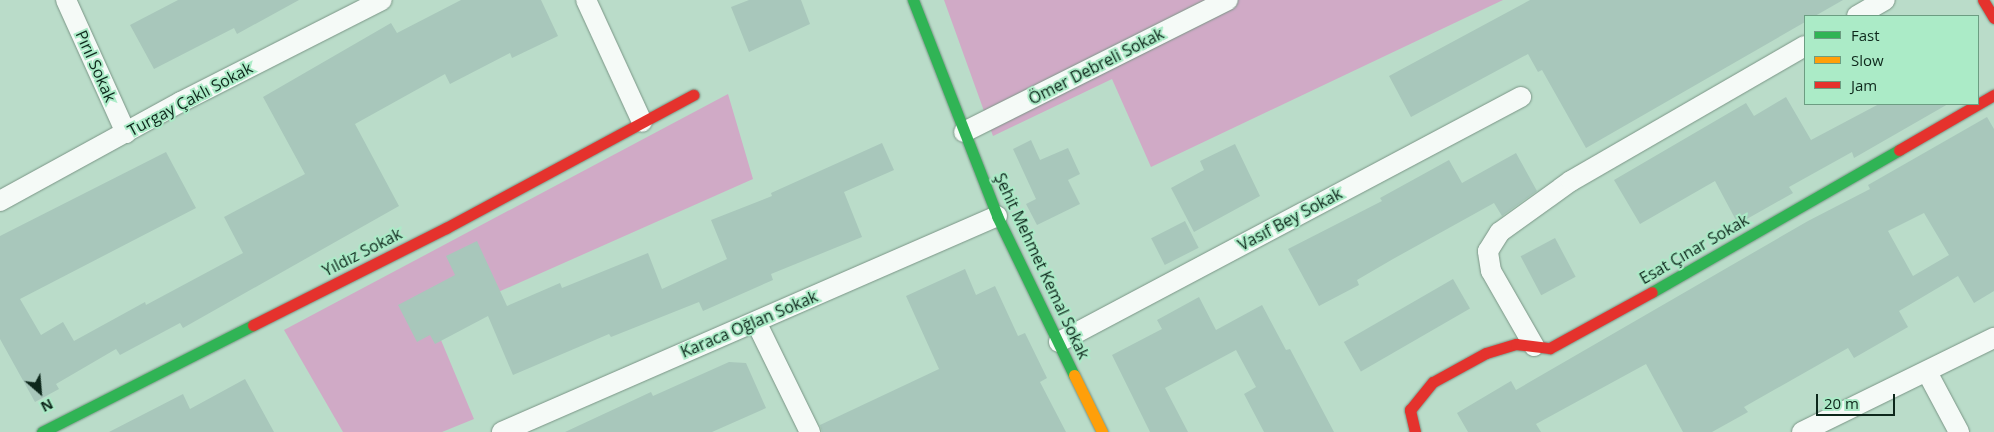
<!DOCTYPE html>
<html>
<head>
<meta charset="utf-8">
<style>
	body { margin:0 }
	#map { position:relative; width:1994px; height:432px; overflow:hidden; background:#badcc9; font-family:"Open Sans",sans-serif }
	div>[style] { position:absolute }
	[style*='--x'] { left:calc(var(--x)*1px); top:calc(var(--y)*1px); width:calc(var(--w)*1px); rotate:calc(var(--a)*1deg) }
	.green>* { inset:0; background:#d0aac6 }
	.building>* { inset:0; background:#a8c7bb; transform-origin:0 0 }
	.roads { filter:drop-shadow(0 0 1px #7a9586) drop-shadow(0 0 1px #7a9586) }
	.street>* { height:20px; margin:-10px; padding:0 10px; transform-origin:10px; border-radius:10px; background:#f5faf7 }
	.fast>* { height:11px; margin:-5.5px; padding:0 5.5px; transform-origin:5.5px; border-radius:5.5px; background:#30b455 }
	.slow>* { height:11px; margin:-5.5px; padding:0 5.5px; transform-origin:5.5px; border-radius:5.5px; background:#ff9f0a }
	.jam>* { height:11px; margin:-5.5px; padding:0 5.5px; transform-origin:5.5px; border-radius:5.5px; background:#e5322d }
	span { translate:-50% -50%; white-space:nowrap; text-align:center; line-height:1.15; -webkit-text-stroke:4px #abebc7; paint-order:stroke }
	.street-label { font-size:16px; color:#0d271b }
	.legend { position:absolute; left:1804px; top:15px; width:175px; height:90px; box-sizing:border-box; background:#abebc7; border:1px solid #6c9d82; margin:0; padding:6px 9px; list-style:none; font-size:15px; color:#0d271b }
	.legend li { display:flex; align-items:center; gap:10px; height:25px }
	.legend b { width:25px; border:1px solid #6c9d82 }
	.north { position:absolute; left:15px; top:367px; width:50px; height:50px; -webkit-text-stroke:4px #abebc7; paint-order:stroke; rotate:153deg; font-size:14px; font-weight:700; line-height:20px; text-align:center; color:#0d271b }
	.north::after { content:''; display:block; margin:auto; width:18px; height:22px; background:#0d271b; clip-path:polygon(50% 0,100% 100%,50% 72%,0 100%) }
	.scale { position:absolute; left:1816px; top:394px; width:79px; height:22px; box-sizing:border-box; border:2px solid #0d271b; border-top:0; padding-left:6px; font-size:15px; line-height:18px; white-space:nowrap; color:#0d271b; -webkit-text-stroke:4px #abebc7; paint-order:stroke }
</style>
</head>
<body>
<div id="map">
	<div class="green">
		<i style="clip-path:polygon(944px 0,1503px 0,1151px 167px,1112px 79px,993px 136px)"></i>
		<i style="clip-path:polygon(728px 94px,753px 179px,433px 321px,474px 419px,442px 432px,343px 432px,284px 330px)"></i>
	</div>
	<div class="building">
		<i style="clip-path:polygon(178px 0,299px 0,237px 34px,234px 28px,154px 69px,130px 25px)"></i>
		<i style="clip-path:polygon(461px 0,541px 0,558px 36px,512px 58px,510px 53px,450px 84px,445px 74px,355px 124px,399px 206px,183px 328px,180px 323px,120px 355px,116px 349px,56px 384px,59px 389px,35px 402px,0 339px,0 236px,166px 152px,196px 208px,20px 299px,41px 335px,63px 322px,74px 341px,145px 302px,146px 305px,243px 253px,224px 217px,305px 174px,263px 97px,391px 23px,397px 33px)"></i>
		<i style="clip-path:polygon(749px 0,801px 0,810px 24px,749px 52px,731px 7px)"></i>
		<i style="clip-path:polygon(1530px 0,1843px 0,1815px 16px,1805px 16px,1805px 22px,1586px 148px,1542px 70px,1538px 72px,1528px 54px,1411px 117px,1389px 76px)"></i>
		<i style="clip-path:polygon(1786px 97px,1811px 140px,1879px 104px,1948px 104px,1854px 158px,1852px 152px,1789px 187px,1793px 193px,1738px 224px,1715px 181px,1640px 224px,1614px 180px,1746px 103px,1754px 116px)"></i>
		<i style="clip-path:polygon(evenodd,1987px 117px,1994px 129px,1994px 291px,1974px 303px,1958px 276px,1899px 311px,1908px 327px,1854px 358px,1848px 348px,1744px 407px,1748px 412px,1712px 432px,1683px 432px,1646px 364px,1536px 424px,1541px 432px,1468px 432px,1457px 413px,1511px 381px,1516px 390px,1808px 221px,1870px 189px,1868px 185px,1987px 117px,1924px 213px,1949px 255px,1913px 276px,1888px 231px,1924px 213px)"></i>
		<i style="clip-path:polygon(1031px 140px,1040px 160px,1068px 148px,1080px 174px,1068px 180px,1080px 204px,1037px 225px,1026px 204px,1036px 199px,1013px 149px)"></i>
		<i style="clip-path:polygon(882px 143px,894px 170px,844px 192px,862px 237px,771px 274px,773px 280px,703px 311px,699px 302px,611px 337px,609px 334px,513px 375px,488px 316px,435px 344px,430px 335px,417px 342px,398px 305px,455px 275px,446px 256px,477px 241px,507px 306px,560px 283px,562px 288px,648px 253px,662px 289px,727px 259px,711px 220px,772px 196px,771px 193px)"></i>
		<i style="clip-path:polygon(1235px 144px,1260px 196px,1194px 232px,1171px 188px,1204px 170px,1200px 161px)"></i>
		<i style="clip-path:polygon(1516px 153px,1537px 191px,1502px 216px,1494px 203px,1393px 259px,1357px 280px,1359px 285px,1319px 306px,1288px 249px,1382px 201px,1380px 198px,1449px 160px,1462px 183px)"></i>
		<i style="left:1185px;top:221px;width:30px;height:38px;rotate:63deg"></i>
		<i style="left:1555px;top:238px;width:44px;height:39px;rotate:62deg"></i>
		<i style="clip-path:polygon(965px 269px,976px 295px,995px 286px,1018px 336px,1025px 333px,1047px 378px,1040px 382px,1066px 432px,822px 432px,820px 425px,939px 369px,906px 296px)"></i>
		<i style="left:1453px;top:279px;width:34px;height:126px;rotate:60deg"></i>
		<i style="clip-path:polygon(1199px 297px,1216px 330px,1262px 305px,1286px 350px,1290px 349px,1334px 432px,1264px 432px,1244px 394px,1256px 387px,1236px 350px,1165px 388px,1188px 432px,1150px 432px,1112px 355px,1162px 329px,1157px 320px)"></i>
		<i style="clip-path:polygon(729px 362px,746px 363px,766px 408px,712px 432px,565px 432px,651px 392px,653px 396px)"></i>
		<i style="clip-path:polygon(245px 379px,274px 432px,109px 432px,183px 394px,190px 409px)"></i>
	</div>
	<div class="roads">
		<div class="street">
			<i style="--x:66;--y:0;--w:146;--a:65.7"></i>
			<i style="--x:586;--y:0;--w:134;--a:65.3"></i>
			<i style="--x:1857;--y:16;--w:32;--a:-30"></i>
			<i style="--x:964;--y:132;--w:295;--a:-26.6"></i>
			<i style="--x:0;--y:201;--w:206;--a:-28.7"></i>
			<i style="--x:181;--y:102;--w:225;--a:-26.9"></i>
			<i style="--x:756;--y:322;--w:123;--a:63.9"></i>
			<i style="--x:1059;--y:342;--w:523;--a:-27.94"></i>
			<i style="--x:1534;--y:346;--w:86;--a:-119.8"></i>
			<i style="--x:1491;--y:271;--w:20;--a:-99"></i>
			<i style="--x:1488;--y:251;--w:22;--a:-58"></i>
			<i style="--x:1500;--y:232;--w:87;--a:-35.7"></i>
			<i style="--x:1571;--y:181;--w:270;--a:-30"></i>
			<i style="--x:1927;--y:372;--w:68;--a:61.9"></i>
			<i style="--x:502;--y:432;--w:540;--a:-23.57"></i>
			<i style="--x:1802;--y:432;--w:214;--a:-26.1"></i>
		</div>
		<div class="fast">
			<i style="--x:913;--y:0;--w:232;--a:68.7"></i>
			<i style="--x:997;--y:216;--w:177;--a:64.2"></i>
			<i style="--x:1652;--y:292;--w:285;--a:-29.9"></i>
			<i style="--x:42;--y:432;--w:237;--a:-26.9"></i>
		</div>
		<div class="slow">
			<i style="--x:1074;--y:375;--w:64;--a:63.8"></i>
		</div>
		<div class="jam">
			<i style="--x:1983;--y:0;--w:21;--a:59"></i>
			<i style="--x:1899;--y:150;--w:110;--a:-30.1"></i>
			<i style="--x:253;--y:325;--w:216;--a:-26.7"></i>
			<i style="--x:446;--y:228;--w:281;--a:-28.3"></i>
			<i style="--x:1415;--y:432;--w:23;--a:-103"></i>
			<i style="--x:1410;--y:410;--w:36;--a:-51"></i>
			<i style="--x:1433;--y:382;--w:60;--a:-28.7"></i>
			<i style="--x:1486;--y:353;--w:31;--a:-17"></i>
			<i style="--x:1516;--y:344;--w:34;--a:7"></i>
			<i style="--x:1550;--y:348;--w:116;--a:-28.8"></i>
		</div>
	</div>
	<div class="street-label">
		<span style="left:96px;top:66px;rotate:66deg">Pırıl Sokak</span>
		<span style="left:1096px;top:66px;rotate:-27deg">Ömer Debreli Sokak</span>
		<span style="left:190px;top:99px;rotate:-28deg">Turgay Çaklı Sokak</span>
		<span style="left:1290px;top:219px;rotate:-28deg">Vasıf Bey Sokak</span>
		<span style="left:1694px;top:249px;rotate:-30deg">Esat Çınar Sokak</span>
		<span style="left:362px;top:252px;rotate:-27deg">Yıldız Sokak</span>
		<span style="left:1042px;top:266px;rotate:65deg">Şehit Mehmet Kemal Sokak</span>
		<span style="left:749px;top:324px;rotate:-23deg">Karaca Oğlan Sokak</span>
	</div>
	<ul class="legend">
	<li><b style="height:6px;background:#30b455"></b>Fast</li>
	<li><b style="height:6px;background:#ff9f0a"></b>Slow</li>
	<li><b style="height:6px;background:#e5322d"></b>Jam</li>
	</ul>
	<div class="north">N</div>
	<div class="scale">20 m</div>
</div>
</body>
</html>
